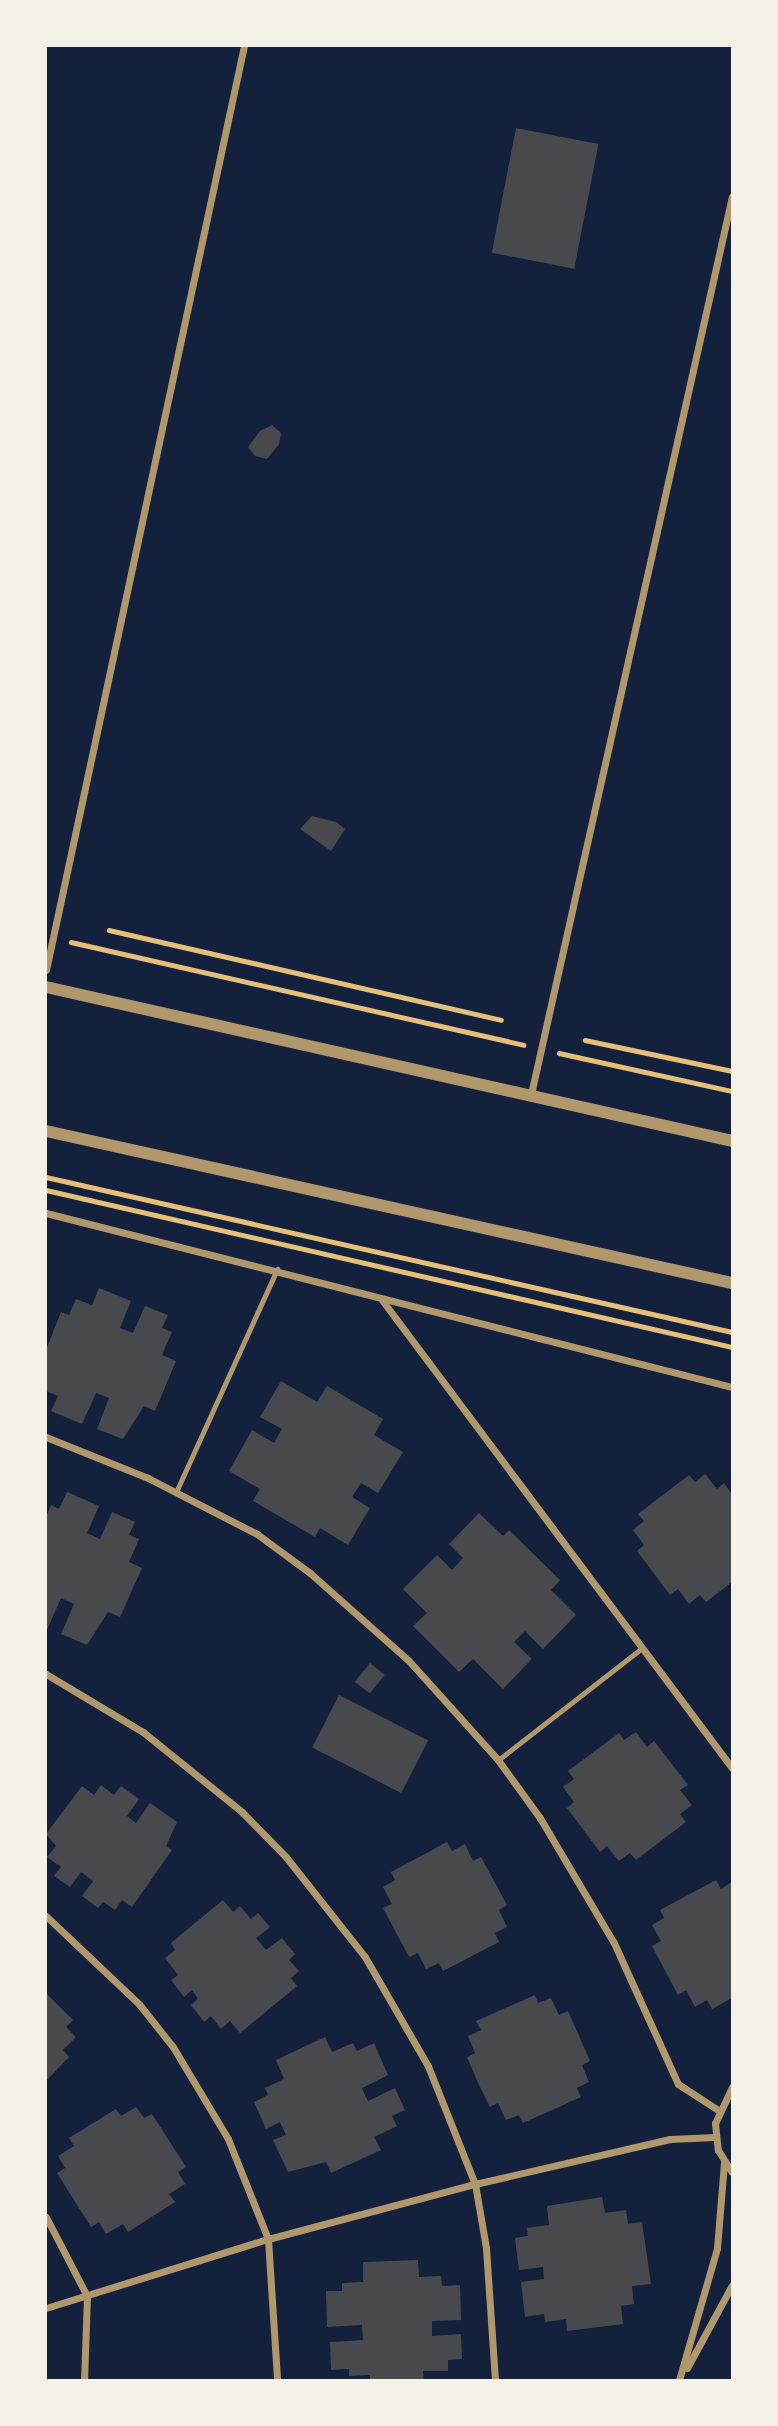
<!DOCTYPE html>
<html>
<head>
<meta charset="utf-8">
<style>
	body { margin:0 }
	#map { position:relative; width:778px; height:2426px; overflow:hidden; background:#14213d; font-family:"DejaVu Sans",sans-serif }
	div>[style] { position:absolute }
	[style*='--x'] { left:calc(var(--x)*1px); top:calc(var(--y)*1px); width:calc(var(--w)*1px); rotate:calc(var(--a)*1deg) }
	.building>* { inset:0; background:#48494c; transform-origin:0 0 }
	.path>* { height:4.5px; margin:-2.25px; padding:0 2.25px; transform-origin:2.25px; border-radius:2.25px; background:#e5c07b }
	.service>* { height:5px; margin:-2.5px; padding:0 2.5px; transform-origin:2.5px; border-radius:2.5px; background:#b1986c }
	.minor>* { height:7px; margin:-3.5px; padding:0 3.5px; transform-origin:3.5px; border-radius:3.5px; background:#b1986c }
	.tertiary>* { height:12px; margin:-6px; padding:0 6px; transform-origin:6px; border-radius:6px; background:#b1986c }
	span { translate:-50% -50%; white-space:nowrap; text-align:center; line-height:1.15; -webkit-text-stroke:7px #f6f1e7; paint-order:stroke }
	.frame { position:absolute; inset:0; border:47px solid #f6f1e7; pointer-events:none }
</style>
</head>
<body>
<div id="map">
	<div class="building">
		<i style="left:516px;top:128px;width:84px;height:127px;rotate:11deg"></i>
		<i style="clip-path:polygon(272px 425px,281px 433px,279px 444px,267px 459px,255px 456px,248px 447px,260px 431px)"></i>
		<i style="clip-path:polygon(312px 816px,336px 822px,345px 829px,331px 851px,300px 829px)"></i>
		<i style="clip-path:polygon(99px 1288px,131px 1301px,120px 1328px,133px 1333px,145px 1306px,168px 1315px,162px 1328px,172px 1332px,162px 1355px,176px 1361px,155px 1411px,144px 1406px,123px 1439px,97px 1429px,109px 1398px,96px 1393px,82px 1424px,51px 1411px,58px 1396px,46px 1391px,46px 1350px,61px 1312px,69px 1315px,76px 1299px,92px 1305px)"></i>
		<i style="clip-path:polygon(281px 1381px,317px 1402px,327px 1386px,383px 1419px,374px 1435px,403px 1452px,378px 1493px,361px 1483px,352px 1497px,370px 1508px,348px 1545px,320px 1528px,315px 1537px,253px 1501px,260px 1489px,229px 1471px,252px 1430px,274px 1443px,282px 1429px,260px 1417px)"></i>
		<i style="clip-path:polygon(705px 1474px,717px 1489px,724px 1483px,732px 1494px,732px 1582px,706px 1602px,700px 1595px,689px 1604px,678px 1589px,670px 1595px,637px 1551px,644px 1545px,633px 1530px,644px 1521px,638px 1514px,689px 1475px,695px 1482px)"></i>
		<i style="clip-path:polygon(67px 1492px,99px 1506px,87px 1533px,100px 1539px,112px 1512px,135px 1522px,129px 1535px,139px 1539px,129px 1562px,142px 1568px,120px 1617px,108px 1612px,87px 1645px,61px 1634px,74px 1604px,61px 1598px,46px 1632px,46px 1517px,51px 1505px,59px 1509px)"></i>
		<i style="clip-path:polygon(479px 1513px,503px 1536px,509px 1530px,560px 1580px,551px 1590px,576px 1615px,543px 1649px,525px 1631px,514px 1642px,532px 1659px,503px 1689px,473px 1659px,459px 1672px,413px 1626px,427px 1613px,403px 1589px,437px 1555px,452px 1570px,463px 1558px,449px 1544px)"></i>
		<i style="left:370px;top:1663px;width:19px;height:24px;rotate:39deg"></i>
		<i style="left:339px;top:1695px;width:100px;height:59px;rotate:27deg"></i>
		<i style="clip-path:polygon(636px 1732px,647px 1747px,654px 1741px,688px 1785px,680px 1790px,692px 1805px,680px 1814px,686px 1822px,636px 1860px,630px 1853px,619px 1861px,607px 1846px,600px 1852px,567px 1808px,574px 1802px,563px 1787px,574px 1779px,568px 1771px,619px 1733px,624px 1740px)"></i>
		<i style="clip-path:polygon(101px 1785px,114px 1795px,121px 1786px,139px 1799px,127px 1816px,136px 1823px,150px 1803px,177px 1822px,166px 1846px,172px 1850px,132px 1907px,122px 1900px,115px 1910px,103px 1902px,98px 1908px,82px 1896px,93px 1881px,81px 1872px,70px 1887px,54px 1876px,61px 1867px,47px 1857px,56px 1846px,46px 1834px,82px 1786px,94px 1795px)"></i>
		<i style="clip-path:polygon(447px 1842px,452px 1851px,465px 1844px,473px 1861px,481px 1857px,507px 1905px,499px 1910px,507px 1927px,495px 1933px,499px 1942px,443px 1971px,439px 1963px,426px 1969px,418px 1953px,409px 1957px,383px 1908px,392px 1904px,383px 1887px,395px 1880px,391px 1872px)"></i>
		<i style="clip-path:polygon(716px 1880px,721px 1889px,732px 1882px,732px 1998px,712px 2009px,707px 2000px,695px 2007px,686px 1990px,678px 1995px,652px 1946px,661px 1941px,652px 1925px,664px 1918px,660px 1910px)"></i>
		<i style="clip-path:polygon(223px 1900px,233px 1912px,240px 1906px,251px 1919px,258px 1913px,270px 1927px,256px 1938px,266px 1950px,282px 1938px,295px 1954px,289px 1960px,299px 1971px,291px 1978px,297px 1986px,240px 2033px,230px 2021px,221px 2029px,211px 2016px,204px 2022px,191px 2005px,198px 1999px,192px 1990px,184px 1997px,171px 1980px,178px 1975px,165px 1958px,175px 1950px,171px 1943px)"></i>
		<i style="clip-path:polygon(46px 1993px,73px 2020px,66px 2027px,76px 2037px,63px 2050px,69px 2057px,46px 2081px)"></i>
		<i style="clip-path:polygon(535px 1995px,538px 2003px,551px 1998px,559px 2015px,568px 2011px,590px 2061px,582px 2065px,589px 2082px,577px 2088px,581px 2097px,523px 2123px,519px 2115px,506px 2120px,498px 2103px,490px 2107px,478px 2083px,467px 2057px,475px 2053px,468px 2036px,481px 2030px,476px 2021px)"></i>
		<i style="clip-path:polygon(325px 2037px,332px 2052px,353px 2043px,357px 2051px,374px 2043px,388px 2075px,362px 2088px,365px 2095px,368px 2101px,395px 2088px,405px 2110px,392px 2116px,397px 2126px,374px 2137px,381px 2150px,331px 2173px,326px 2162px,288px 2172px,273px 2140px,286px 2135px,280px 2122px,266px 2129px,254px 2102px,268px 2095px,265px 2088px,284px 2079px,276px 2060px)"></i>
		<i style="clip-path:polygon(136px 2107px,144px 2118px,152px 2114px,168px 2139px,186px 2167px,178px 2172px,185px 2184px,169px 2194px,175px 2202px,128px 2232px,123px 2224px,106px 2234px,99px 2222px,91px 2227px,57px 2173px,65px 2168px,58px 2156px,74px 2146px,69px 2138px,116px 2109px,121px 2116px)"></i>
		<i style="clip-path:polygon(602px 2197px,605px 2213px,626px 2210px,628px 2224px,642px 2222px,651px 2284px,632px 2286px,634px 2304px,621px 2306px,623px 2324px,567px 2331px,566px 2319px,545px 2322px,544px 2314px,525px 2317px,521px 2282px,544px 2279px,543px 2267px,519px 2270px,515px 2238px,528px 2236px,527px 2228px,549px 2225px,547px 2206px)"></i>
		<i style="clip-path:polygon(418px 2260px,419px 2277px,441px 2276px,442px 2286px,460px 2285px,461px 2320px,432px 2321px,432px 2336px,461px 2334px,462px 2359px,448px 2360px,448px 2371px,423px 2371px,424px 2380px,370px 2380px,370px 2375px,349px 2376px,349px 2369px,331px 2370px,330px 2342px,363px 2340px,362px 2325px,327px 2327px,326px 2291px,342px 2291px,342px 2283px,363px 2282px,363px 2262px)"></i>
	</div>
	<div class="path">
		<i style="--x:109;--y:930;--w:402;--a:12.9"></i>
		<i style="--x:71;--y:942;--w:464;--a:12.8"></i>
		<i style="--x:585;--y:1040;--w:150;--a:11.9"></i>
		<i style="--x:559;--y:1053;--w:177;--a:12.4"></i>
		<i style="--x:46;--y:1177;--w:703;--a:12.73"></i>
		<i style="--x:46;--y:1190;--w:704;--a:12.89"></i>
	</div>
	<div class="service">
		<i style="--x:176;--y:1492;--w:245;--a:-65.6"></i>
		<i style="--x:498;--y:1760;--w:182;--a:-37.9"></i>
	</div>
	<div class="minor">
		<i style="--x:46;--y:970;--w:945;--a:-77.91"></i>
		<i style="--x:531;--y:1094;--w:920;--a:-77.38"></i>
		<i style="--x:46;--y:1213;--w:708;--a:14.23"></i>
		<i style="--x:382;--y:1300;--w:584;--a:53.21"></i>
		<i style="--x:46;--y:1437;--w:110;--a:21.9"></i>
		<i style="--x:148;--y:1478;--w:123;--a:27.2"></i>
		<i style="--x:257;--y:1534;--w:66;--a:36.3"></i>
		<i style="--x:310;--y:1573;--w:132;--a:41.6"></i>
		<i style="--x:409;--y:1661;--w:133;--a:48"></i>
		<i style="--x:498;--y:1760;--w:72;--a:54.1"></i>
		<i style="--x:540;--y:1818;--w:145;--a:59.4"></i>
		<i style="--x:614;--y:1943;--w:155;--a:65.6"></i>
		<i style="--x:678;--y:2084;--w:48;--a:33"></i>
		<i style="--x:46;--y:1674;--w:113;--a:30.9"></i>
		<i style="--x:143;--y:1732;--w:127;--a:38.9"></i>
		<i style="--x:242;--y:1812;--w:63;--a:45.6"></i>
		<i style="--x:286;--y:1857;--w:127;--a:51.7"></i>
		<i style="--x:365;--y:1957;--w:126;--a:60"></i>
		<i style="--x:428;--y:2066;--w:127;--a:68.3"></i>
		<i style="--x:475;--y:2184;--w:65;--a:80.2"></i>
		<i style="--x:486;--y:2248;--w:132;--a:86.1"></i>
		<i style="--x:46;--y:1916;--w:128;--a:43.4"></i>
		<i style="--x:139;--y:2004;--w:55;--a:51.7"></i>
		<i style="--x:173;--y:2047;--w:107;--a:59.1"></i>
		<i style="--x:228;--y:2139;--w:108;--a:68.2"></i>
		<i style="--x:268;--y:2239;--w:141;--a:86.3"></i>
		<i style="--x:732;--y:2087;--w:40;--a:115"></i>
		<i style="--x:715;--y:2123;--w:27;--a:84"></i>
		<i style="--x:718;--y:2150;--w:26;--a:58"></i>
		<i style="--x:46;--y:2217;--w:89;--a:62.6"></i>
		<i style="--x:87;--y:2296;--w:84;--a:92"></i>
		<i style="--x:46;--y:2308;--w:232;--a:-17.3"></i>
		<i style="--x:268;--y:2239;--w:214;--a:-14.9"></i>
		<i style="--x:475;--y:2184;--w:200;--a:-13"></i>
		<i style="--x:670;--y:2139;--w:45;--a:-2.5"></i>
		<i style="--x:687;--y:2368;--w:94;--a:-61.5"></i>
		<i style="--x:679;--y:2380;--w:137;--a:-73.9"></i>
		<i style="--x:717;--y:2248;--w:86;--a:-85.3"></i>
	</div>
	<div class="tertiary">
		<i style="--x:46;--y:987;--w:703;--a:12.65"></i>
		<i style="--x:46;--y:1131;--w:703;--a:12.49"></i>
	</div>
	<div class="frame"></div>
</div>
</body>
</html>
